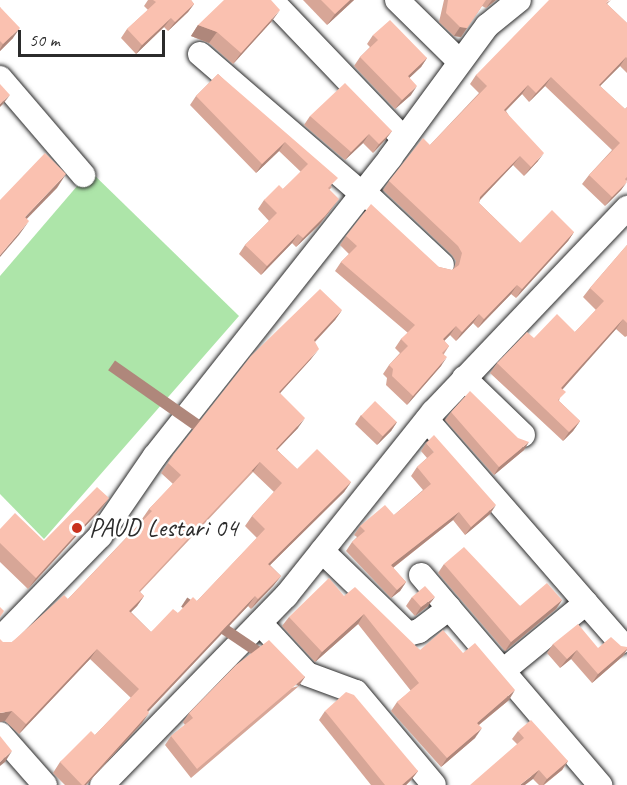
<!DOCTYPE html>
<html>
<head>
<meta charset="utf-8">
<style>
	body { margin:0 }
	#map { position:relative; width:627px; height:785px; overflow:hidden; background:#fff; font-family:Caveat,sans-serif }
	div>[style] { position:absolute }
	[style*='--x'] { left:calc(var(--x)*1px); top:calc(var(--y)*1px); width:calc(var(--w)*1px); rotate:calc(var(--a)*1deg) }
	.green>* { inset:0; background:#ade5a9 }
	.roads { filter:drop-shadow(0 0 2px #2b2b2b) drop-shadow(0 0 2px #2b2b2b) }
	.minor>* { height:24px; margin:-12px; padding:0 12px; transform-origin:12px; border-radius:12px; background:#fff }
	.wall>* { inset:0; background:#d7a697 }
	.shaded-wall>* { inset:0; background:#af877b; transform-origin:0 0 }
	.building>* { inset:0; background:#fac1b0; transform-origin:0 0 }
	.dots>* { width:16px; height:16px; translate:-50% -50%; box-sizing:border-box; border:3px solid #fff; border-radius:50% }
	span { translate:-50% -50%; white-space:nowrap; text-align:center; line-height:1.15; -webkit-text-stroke:5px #fff; paint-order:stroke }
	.poi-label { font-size:26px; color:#2b2b2b }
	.left { translate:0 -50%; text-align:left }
	.scale { position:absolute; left:18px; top:30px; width:147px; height:27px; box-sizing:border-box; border:3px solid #2b2b2b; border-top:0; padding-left:8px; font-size:18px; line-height:21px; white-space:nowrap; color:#2b2b2b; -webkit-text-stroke:4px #fff; paint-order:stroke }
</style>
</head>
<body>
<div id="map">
	<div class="green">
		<i style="clip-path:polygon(90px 171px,239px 316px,44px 539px,0 494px,0 276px)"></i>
	</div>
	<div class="roads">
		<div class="minor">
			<i style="--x:271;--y:0;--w:192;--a:46.3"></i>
			<i style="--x:397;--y:0;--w:88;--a:44.5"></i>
			<i style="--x:200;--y:54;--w:213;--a:40.8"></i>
			<i style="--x:0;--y:78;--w:128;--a:49.4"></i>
			<i style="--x:363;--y:191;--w:108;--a:43.1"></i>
			<i style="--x:464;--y:378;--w:82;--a:44"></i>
			<i style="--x:427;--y:420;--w:242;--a:49"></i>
			<i style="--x:586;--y:603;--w:107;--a:140.7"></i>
			<i style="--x:322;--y:551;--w:120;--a:44"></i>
			<i style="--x:408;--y:634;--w:11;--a:-15"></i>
			<i style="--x:419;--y:631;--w:38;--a:-37"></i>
			<i style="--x:449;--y:608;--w:233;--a:49.5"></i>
			<i style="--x:421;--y:575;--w:43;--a:49.7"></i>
			<i style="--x:586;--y:603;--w:52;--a:48.9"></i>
			<i style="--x:260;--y:623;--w:69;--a:47.3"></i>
			<i style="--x:307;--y:674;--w:52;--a:20.2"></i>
			<i style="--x:356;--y:692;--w:121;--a:50"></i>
			<i style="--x:0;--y:639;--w:144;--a:-45.8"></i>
			<i style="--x:100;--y:536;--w:97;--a:-55.5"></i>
			<i style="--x:155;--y:456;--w:380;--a:-51.7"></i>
			<i style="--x:390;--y:158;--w:164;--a:-53.7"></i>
			<i style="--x:487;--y:26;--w:41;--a:-39.1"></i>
			<i style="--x:0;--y:734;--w:68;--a:48.6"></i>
			<i style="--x:102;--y:785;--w:264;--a:-45.8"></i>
			<i style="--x:286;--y:596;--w:236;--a:-51.4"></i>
			<i style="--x:433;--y:412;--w:282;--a:-46.4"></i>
		</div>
	</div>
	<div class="wall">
		<i style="clip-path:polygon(148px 0,191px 0,194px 4px,188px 12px,168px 31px,164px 27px,136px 54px,121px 38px,127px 29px,148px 10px,144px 6px)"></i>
		<i style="clip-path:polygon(303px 0,354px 0,327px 25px)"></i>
		<i style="clip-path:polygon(444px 0,496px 0,486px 8px,482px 6px,461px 37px,454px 36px,439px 22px)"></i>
		<i style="clip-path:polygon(611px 0,607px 4px,627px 23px,627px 73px,620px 66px,600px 86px,625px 109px,627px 107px,627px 180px,621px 190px,605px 206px,582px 184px,589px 175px,612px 150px,545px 86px,529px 102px,522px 94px,506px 111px,538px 161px,524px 176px,513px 165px,480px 200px,479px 203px,520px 243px,574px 232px,568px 241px,516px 298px,511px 294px,478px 328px,473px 323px,456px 341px,450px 335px,444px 341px,449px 346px,444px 354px,441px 366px,407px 405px,386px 385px,387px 378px,383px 374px,389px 365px,400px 353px,395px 348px,401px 339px,408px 333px,335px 271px,341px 262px,349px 254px,340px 245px,346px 236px,439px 267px,452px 270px,454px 268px,456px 261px,452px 255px,383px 190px,389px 181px,430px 145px,479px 93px,470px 84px,476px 75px)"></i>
		<i style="clip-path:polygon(0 7px,13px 38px,0 51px)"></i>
		<i style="clip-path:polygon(272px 21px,233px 64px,209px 43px,191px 36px,198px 25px)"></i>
		<i style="clip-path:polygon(373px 35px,427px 58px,421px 67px,409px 78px,411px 95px,395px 109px,354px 66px,360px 57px,370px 47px,367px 44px)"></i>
		<i style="clip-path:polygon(218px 74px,332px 187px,329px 190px,332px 208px,319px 225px,296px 247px,292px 243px,261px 275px,239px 254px,245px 245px,269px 221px,258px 209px,264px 200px,283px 189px,301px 172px,279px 151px,256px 173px,190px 105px,196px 96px)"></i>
		<i style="clip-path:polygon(310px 116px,392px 131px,385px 140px,373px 153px,363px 143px,345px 160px,304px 125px)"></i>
		<i style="clip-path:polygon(627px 245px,627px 336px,625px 337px,616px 329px,562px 389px,559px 401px,580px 421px,573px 431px,563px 441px,490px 373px,497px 363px,534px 338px,575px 332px,596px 310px,583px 297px,590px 288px)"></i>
		<i style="clip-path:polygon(evenodd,342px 310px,335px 320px,315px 342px,311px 359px,280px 393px,298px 428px,277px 450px,297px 469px,351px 482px,344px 492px,270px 565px,281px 576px,273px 586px,251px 609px,248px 606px,148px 712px,142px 723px,86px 785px,65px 785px,53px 773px,60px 762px,95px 735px,131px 698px,90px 659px,19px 734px,5px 721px,3px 642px,12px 642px,68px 599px,143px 520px,142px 519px,149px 509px,173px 484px,161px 473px,174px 454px,342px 310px,253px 472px,274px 492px,252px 516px,245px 526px,257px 538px,197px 601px,178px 613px,151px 632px,131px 612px,137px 606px,144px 596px,140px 592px,253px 472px)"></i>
		<i style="clip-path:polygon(451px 412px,524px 450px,494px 475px,445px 420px)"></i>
		<i style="clip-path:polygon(361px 415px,397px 422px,391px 431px,377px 445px,355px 424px)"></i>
		<i style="clip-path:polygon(426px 443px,490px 514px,465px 535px,453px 520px,393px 568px,406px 582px,400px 591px,391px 598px,346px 551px,352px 542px,357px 537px,354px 535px,360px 526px,394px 515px,423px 490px,411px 476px,417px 467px,427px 458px,421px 451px)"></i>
		<i style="clip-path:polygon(109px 498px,101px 509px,28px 589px,0 562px,0 529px,44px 541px)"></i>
		<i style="clip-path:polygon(444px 564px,520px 606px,562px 600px,556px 609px,505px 651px,438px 573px)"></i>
		<i style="clip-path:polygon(344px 596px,420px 650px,463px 653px,509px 700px,479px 725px,475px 738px,441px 767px,391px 711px,397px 702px,411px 691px,358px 624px,315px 662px,282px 626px,289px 617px)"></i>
		<i style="clip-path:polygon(412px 597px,428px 606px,415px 616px,406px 606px)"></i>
		<i style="clip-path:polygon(553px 644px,598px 648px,627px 647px,627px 650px,623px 656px,592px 683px,571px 659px,560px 668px,547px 653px)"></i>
		<i style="clip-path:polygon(299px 686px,191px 778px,165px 745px,171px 736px,185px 725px,183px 722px,189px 713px)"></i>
		<i style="clip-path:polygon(325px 711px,418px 771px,411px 780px,406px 785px,371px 785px,319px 720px)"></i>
		<i style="clip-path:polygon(518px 731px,568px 761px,562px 770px,544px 785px,539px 785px,533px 779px,517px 744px,512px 739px)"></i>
	</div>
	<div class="shaded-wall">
		<i style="clip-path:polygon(350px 0,354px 0,327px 25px,335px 14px)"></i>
		<i style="clip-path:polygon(492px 0,496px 0,486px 8px)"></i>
		<i style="clip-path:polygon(194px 4px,188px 12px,168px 31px,175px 22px)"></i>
		<i style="clip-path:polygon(280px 10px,272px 21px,233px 64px,241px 53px)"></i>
		<i style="clip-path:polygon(171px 18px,164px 27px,136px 54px,142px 45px)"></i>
		<i style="clip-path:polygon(198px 25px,217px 32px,209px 43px,191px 36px)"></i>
		<i style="clip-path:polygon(460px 27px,467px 28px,461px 37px,454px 36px)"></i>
		<i style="clip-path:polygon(20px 28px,13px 38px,0 51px,0 49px,3px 44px)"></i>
		<i style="clip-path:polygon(626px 57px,620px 66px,593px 93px,599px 85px)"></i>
		<i style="clip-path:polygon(427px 58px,421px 67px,402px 85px,408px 76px)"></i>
		<i style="clip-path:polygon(551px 77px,545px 86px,529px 102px,536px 93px)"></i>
		<i style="clip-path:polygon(528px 85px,522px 94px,498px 118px,504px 110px)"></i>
		<i style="clip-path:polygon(417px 86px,411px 95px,395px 109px,402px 100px)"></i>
		<i style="clip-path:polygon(10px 95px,3px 104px,0 107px,0 104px)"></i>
		<i style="clip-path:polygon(392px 131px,385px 140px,373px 153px,379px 144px)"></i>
		<i style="clip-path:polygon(369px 134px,363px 143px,345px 160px,351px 152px)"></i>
		<i style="clip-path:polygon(285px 142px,279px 151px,256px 173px,262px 164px)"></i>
		<i style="clip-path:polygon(544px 153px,538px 161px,524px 176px,531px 167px)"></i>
		<i style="clip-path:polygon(520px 156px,513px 165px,474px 206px,480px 197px)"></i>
		<i style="clip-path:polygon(66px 174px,57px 188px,15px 231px,25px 217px)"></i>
		<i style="clip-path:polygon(627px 182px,621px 190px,605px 206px,612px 197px)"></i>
		<i style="clip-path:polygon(339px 199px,319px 225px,296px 247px,303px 238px)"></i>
		<i style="clip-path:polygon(29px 221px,19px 235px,0 257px,0 255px)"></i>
		<i style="clip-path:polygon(574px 232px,568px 241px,516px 298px,522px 289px)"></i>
		<i style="clip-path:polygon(298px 234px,292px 243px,261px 275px,267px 266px)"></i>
		<i style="clip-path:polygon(517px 285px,511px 294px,478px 328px,484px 319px)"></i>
		<i style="clip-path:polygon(342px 310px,335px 320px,307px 350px,314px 340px)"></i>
		<i style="clip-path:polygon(479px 314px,473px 323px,456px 341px,462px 332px)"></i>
		<i style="clip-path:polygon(623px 319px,616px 329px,555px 398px,561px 388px)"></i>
		<i style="clip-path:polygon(456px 326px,450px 335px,437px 348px,443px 339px)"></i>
		<i style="clip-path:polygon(319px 349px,311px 359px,272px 402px,279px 392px)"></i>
		<i style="clip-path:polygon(447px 357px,441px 366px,407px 405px,413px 396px)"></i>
		<i style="clip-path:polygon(305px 418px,298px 428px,268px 459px,276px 449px)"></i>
		<i style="clip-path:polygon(580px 421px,573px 431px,563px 441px,569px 432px)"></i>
		<i style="clip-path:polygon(397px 422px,391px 431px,377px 445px,383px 436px)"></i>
		<i style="clip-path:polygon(529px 442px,524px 450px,494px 475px,499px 467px)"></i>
		<i style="left:260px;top:462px;width:12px;height:177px;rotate:125deg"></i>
		<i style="clip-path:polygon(351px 482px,344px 492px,261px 574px,268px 564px)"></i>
		<i style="clip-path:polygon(109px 498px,101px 509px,28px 589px,36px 578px)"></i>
		<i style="clip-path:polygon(496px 505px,490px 514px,465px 535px,471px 527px)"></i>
		<i style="clip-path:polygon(459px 512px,453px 520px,385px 574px,391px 565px)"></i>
		<i style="clip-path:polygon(281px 576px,273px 586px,251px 609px,258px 599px)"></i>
		<i style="clip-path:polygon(406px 582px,400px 591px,391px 598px,397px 590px)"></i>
		<i style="clip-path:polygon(144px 596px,137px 606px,122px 621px,129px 611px)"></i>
		<i style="clip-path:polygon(255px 596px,248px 606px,140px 720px,147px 710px)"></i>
		<i style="clip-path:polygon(435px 597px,428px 606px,415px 616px,421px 607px)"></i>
		<i style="clip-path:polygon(562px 600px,556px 609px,505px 651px,511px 642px)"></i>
		<i style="clip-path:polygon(364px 614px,358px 624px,315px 662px,322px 652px)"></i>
		<i style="clip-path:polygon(97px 649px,90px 659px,19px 734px,26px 724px)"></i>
		<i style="clip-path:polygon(627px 649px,623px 656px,592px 683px,598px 674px)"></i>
		<i style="clip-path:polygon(577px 650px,571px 659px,560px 668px,567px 659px)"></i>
		<i style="left:305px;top:677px;width:11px;height:142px;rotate:124deg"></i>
		<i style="clip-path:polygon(515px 690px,509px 700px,470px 732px,477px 723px)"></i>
		<i style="clip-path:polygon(12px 711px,5px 721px,0 722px,0 713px)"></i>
		<i style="clip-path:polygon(149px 713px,142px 723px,86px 785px,84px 785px)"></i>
		<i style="clip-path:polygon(482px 728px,475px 738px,441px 767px,447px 758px)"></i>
		<i style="clip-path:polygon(12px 751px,5px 762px,0 766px,0 762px)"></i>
		<i style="clip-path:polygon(568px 761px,562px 770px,543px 785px,547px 779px)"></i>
		<i style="clip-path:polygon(539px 770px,533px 779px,525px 785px,520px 785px)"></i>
		<i style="clip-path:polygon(418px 771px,411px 780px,406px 785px,402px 785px)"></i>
	</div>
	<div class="building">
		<i style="clip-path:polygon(153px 0,191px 0,194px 4px,175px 22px,171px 18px,142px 45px,127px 29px,156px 2px)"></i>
		<i style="clip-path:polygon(224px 0,271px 0,280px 10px,241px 53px,217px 32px,198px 25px)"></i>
		<i style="clip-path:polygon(321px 0,350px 0,335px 14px)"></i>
		<i style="clip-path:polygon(448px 0,486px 0,467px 28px,460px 27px,446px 13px)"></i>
		<i style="clip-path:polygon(549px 0,609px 0,606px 3px,627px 23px,627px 58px,626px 57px,599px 85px,625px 109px,627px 107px,627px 177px,625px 179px,627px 182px,612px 197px,589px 175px,620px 143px,551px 77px,536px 93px,528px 85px,504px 110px,544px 153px,531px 167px,520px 156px,480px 197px,479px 203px,520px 243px,552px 210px,574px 232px,522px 289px,517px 285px,484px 319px,479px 314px,462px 332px,456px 326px,443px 339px,449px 346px,442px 353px,447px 357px,413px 396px,392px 376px,393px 369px,389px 365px,408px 346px,401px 339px,415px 325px,341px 262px,357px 246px,346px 236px,371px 204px,439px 267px,452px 270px,459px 265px,462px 253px,458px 246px,389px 181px,423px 138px,430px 145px,487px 86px,476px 75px)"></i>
		<i style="clip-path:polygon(0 7px,20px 28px,3px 44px,0 41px)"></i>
		<i style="clip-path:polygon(390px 20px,427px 58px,408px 76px,417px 86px,402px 100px,360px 57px,378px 40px,373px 35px)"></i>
		<i style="clip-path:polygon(218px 74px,338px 178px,328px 188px,339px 199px,325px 216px,303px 238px,298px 234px,267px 266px,245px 245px,277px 213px,264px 200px,279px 185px,283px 189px,308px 164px,285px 142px,262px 164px,196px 96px)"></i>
		<i style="clip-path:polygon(345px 83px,392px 131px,379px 144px,369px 134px,351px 152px,310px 116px)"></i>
		<i style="clip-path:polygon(0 84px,10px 95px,0 104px)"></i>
		<i style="clip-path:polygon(45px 153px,66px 174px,25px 217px,29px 221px,0 255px,0 200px)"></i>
		<i style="clip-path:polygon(627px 245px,627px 323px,623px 319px,561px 388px,566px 392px,558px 400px,580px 421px,569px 432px,497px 363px,527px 332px,534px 338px,557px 314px,575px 332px,604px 301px,590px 288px)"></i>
		<i style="clip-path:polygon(evenodd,320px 289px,342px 310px,314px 340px,319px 349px,279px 392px,305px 418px,276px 449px,297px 469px,317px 449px,351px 482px,268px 564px,281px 576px,258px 599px,255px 596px,147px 710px,149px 713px,84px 785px,82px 785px,60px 762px,91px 731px,95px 735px,139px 689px,97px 649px,26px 724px,12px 711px,0 713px,0 639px,3px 642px,12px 642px,64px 595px,68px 599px,152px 511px,149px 509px,181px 475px,168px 463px,174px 454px,251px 356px,320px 289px,260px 462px,282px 483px,252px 516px,265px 529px,197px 601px,193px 597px,178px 613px,173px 609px,151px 632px,129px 611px,144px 596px,139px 591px,260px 462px)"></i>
		<i style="clip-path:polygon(470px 391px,518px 438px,529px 442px,499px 467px,451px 412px)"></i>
		<i style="left:375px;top:401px;width:30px;height:20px;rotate:44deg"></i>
		<i style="clip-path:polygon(434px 435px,496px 505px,471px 527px,459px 512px,391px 565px,406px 582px,397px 590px,352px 542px,365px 531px,360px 526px,385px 505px,394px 515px,431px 484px,417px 467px,434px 452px,426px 443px)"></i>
		<i style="clip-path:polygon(97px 487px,109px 498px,36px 578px,0 543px,0 529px,15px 513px,44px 541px)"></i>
		<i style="clip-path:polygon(464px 547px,520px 606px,547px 583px,562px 600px,511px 642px,444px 564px)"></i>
		<i style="clip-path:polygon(329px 578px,344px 596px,355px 587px,420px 650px,443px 630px,463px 653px,475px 643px,515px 690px,477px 723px,482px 728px,447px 758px,397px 702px,419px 683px,364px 614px,322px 652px,289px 617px)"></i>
		<i style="clip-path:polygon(425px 586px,435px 597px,421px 607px,412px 597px)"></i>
		<i style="clip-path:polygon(0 607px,4px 611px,0 617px)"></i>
		<i style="clip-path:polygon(578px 624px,598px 648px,611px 637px,621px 646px,627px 647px,627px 649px,598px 674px,577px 650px,567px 659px,553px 644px)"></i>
		<i style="clip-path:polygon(269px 640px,305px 677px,197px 769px,171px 736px,193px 718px,189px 713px,236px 665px)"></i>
		<i style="clip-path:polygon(346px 692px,354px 695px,418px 771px,402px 785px,385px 785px,325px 711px)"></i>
		<i style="clip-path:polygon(531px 720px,568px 761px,547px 779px,539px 770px,520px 785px,470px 785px,524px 738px,518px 731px)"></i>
		<i style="clip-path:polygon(0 736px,12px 751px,0 762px)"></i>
	</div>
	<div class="dots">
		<i style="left:77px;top:528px;background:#c8321e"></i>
	</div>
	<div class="poi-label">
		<span class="left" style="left:89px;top:528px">PAUD Lestari 04</span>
	</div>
	<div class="scale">50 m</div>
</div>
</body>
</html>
